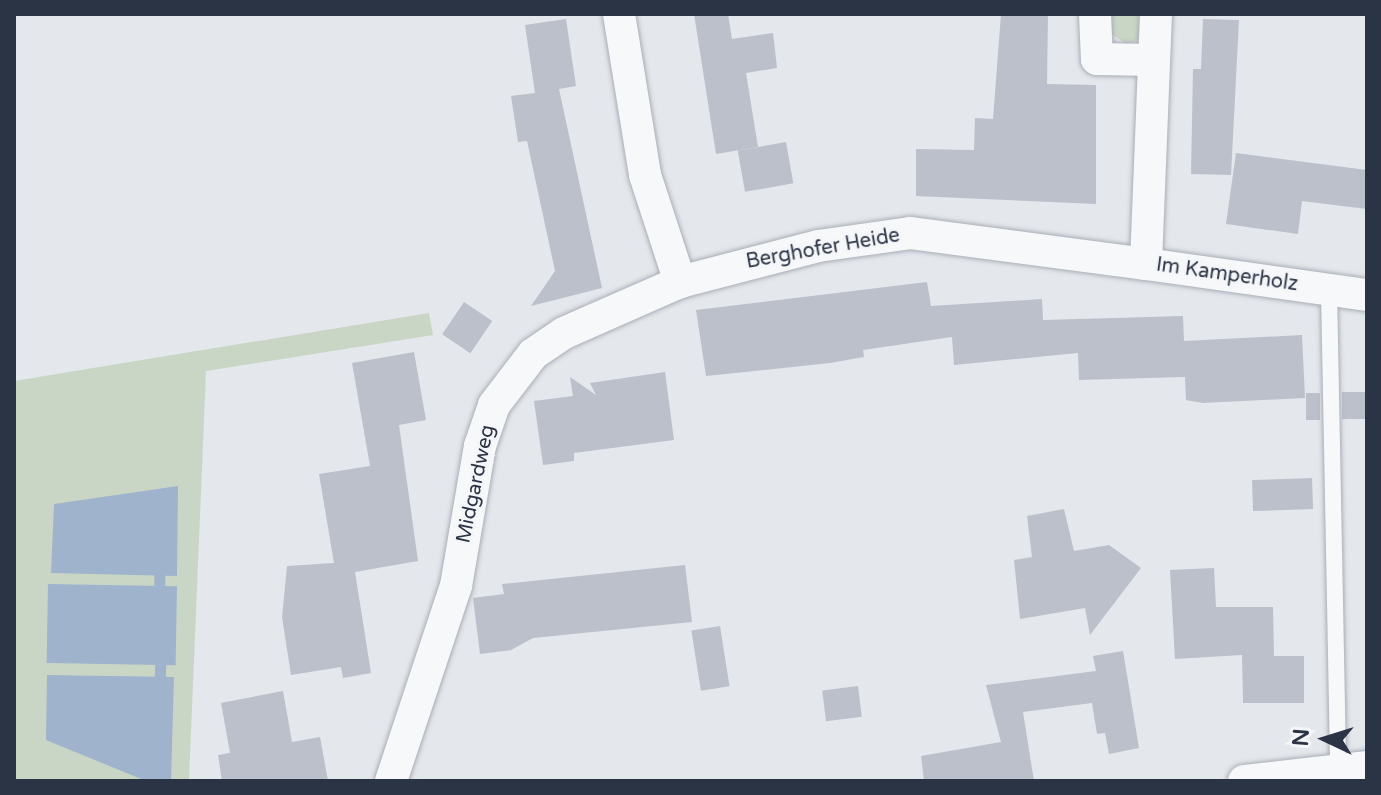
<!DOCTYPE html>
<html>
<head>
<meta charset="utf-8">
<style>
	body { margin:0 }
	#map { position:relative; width:1381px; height:795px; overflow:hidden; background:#e4e7ec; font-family:"Varela Round",sans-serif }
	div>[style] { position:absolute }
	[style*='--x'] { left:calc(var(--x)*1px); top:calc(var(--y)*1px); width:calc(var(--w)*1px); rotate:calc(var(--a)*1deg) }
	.green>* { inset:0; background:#c9d6c5 }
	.water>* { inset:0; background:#9fb4cc; transform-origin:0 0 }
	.stream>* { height:11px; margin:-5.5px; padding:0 5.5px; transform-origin:5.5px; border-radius:5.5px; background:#9fb4cc }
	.building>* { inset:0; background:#bbc0ca; transform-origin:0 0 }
	.roads { filter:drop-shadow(0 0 2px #a9aeb7) drop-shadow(0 0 2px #a9aeb7) }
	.service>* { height:16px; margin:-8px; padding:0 8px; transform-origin:8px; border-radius:8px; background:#f7f8fa }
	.minor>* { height:32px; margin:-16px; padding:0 16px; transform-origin:16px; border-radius:16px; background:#f7f8fa }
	span { translate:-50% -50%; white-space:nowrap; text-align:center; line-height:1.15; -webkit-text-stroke:6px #f4f6f9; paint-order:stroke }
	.street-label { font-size:20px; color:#2b3445 }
	.frame { position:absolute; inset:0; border:16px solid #2b3445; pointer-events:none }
	.north { position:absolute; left:1285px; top:699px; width:80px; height:80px; -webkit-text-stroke:6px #f4f6f9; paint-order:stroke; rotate:274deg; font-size:22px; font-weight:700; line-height:32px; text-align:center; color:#2b3445 }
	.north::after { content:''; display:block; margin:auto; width:28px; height:36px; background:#2b3445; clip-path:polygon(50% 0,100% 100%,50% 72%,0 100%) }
</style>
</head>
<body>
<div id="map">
	<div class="green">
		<i style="clip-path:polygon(1103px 14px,1146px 14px,1139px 40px,1127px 44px,1111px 34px)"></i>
		<i style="clip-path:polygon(429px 313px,433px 335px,206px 371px,189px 781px,14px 781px,14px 381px)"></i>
	</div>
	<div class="water">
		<i style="clip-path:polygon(178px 486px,177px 576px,51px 573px,54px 504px)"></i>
		<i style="left:48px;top:584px;width:129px;height:79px;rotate:1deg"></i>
		<i style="clip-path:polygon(47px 675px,174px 677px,171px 781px,146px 781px,46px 740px)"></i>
	</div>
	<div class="stream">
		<i style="--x:159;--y:600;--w:39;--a:-89"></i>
		<i style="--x:159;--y:692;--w:43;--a:-87.3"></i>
	</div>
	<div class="building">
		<i style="clip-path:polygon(694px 14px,728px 14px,732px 39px,773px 33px,777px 68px,746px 73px,758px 147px,716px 154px)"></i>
		<i style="clip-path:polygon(1001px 14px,1048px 14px,1047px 84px,1096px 85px,1096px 204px,916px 196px,916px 149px,974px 150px,975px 118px,993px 119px)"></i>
		<i style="clip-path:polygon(566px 19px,576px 86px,559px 89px,602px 288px,531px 306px,555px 271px,527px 141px,518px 142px,511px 96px,535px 93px,525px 25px)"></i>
		<i style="clip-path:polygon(1203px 19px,1239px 20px,1231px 175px,1191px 174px,1193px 69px,1201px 69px)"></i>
		<i style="left:786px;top:142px;width:42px;height:49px;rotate:80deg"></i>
		<i style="clip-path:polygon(1236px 153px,1367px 170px,1367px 209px,1302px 201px,1298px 234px,1226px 224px)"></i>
		<i style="clip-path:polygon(927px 282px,931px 306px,1042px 299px,1043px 320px,1183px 316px,1184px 341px,1302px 335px,1305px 398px,1203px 403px,1186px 400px,1185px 377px,1079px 380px,1078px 353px,954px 365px,952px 337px,863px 350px,864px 357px,830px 363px,706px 376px,696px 310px)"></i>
		<i style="left:464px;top:302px;width:34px;height:39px;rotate:34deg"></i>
		<i style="clip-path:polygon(414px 352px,426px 420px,399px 425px,418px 561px,355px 572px,371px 673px,343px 678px,341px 667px,291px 675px,282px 617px,287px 566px,334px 563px,319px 474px,370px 466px,352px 363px)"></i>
		<i style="clip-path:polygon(665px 372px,674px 440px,574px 453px,574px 461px,543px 465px,534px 401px,573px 396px,570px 377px,596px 395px,590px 383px)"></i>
		<i style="left:1367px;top:392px;width:27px;height:25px;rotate:90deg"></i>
		<i style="left:1306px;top:393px;width:14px;height:27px"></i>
		<i style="left:1312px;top:478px;width:31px;height:60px;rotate:88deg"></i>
		<i style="clip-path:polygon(1064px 509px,1074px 551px,1109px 545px,1141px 568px,1090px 635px,1085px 608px,1020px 619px,1014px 560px,1032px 557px,1027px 516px)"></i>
		<i style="clip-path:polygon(685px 565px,692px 622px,533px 638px,511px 650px,480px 654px,473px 598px,504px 594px,502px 584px)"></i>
		<i style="clip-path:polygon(1214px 568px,1216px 607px,1273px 607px,1274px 656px,1304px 656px,1304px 703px,1243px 703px,1242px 655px,1175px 659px,1170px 570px)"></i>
		<i style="left:720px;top:626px;width:61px;height:29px;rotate:81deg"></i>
		<i style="clip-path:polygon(1123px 651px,1139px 748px,1109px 754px,1105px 733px,1097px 734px,1092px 703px,1023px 712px,1034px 781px,924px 781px,921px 756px,1001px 742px,986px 685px,1096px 671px,1093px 656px)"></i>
		<i style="left:858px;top:686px;width:31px;height:36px;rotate:83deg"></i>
		<i style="clip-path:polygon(283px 691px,292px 742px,320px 737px,328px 781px,222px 781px,218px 755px,230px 753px,221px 703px)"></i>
	</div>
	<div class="roads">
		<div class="service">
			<i style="--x:1329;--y:290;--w:479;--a:88.9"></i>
		</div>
		<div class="minor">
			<i style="--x:619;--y:14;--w:163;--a:80.8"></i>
			<i style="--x:645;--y:175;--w:113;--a:71.9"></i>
			<i style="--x:1095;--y:14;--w:45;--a:87.5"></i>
			<i style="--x:1097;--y:59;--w:56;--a:1"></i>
			<i style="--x:1156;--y:14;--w:250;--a:92.3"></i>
			<i style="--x:1146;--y:264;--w:223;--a:8"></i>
			<i style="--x:391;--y:781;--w:206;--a:-71.6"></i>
			<i style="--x:456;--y:586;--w:142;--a:-80.3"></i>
			<i style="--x:480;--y:446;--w:43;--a:-71.1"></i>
			<i style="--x:494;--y:405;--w:64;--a:-52.6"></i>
			<i style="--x:533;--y:354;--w:37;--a:-34"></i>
			<i style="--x:564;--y:333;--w:127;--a:-23.7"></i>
			<i style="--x:680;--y:282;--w:143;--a:-14.6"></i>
			<i style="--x:818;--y:246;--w:93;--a:-8"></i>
			<i style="--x:910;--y:233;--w:238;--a:7.5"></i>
			<i style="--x:1244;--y:781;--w:124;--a:-6.5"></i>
		</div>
	</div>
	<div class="street-label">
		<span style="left:823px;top:249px;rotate:-10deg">Berghofer Heide</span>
		<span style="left:1227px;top:275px;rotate:8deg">Im Kamperholz</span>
		<span style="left:476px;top:484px;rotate:-78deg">Midgardweg</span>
	</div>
	<div class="frame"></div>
	<div class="north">N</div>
</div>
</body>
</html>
